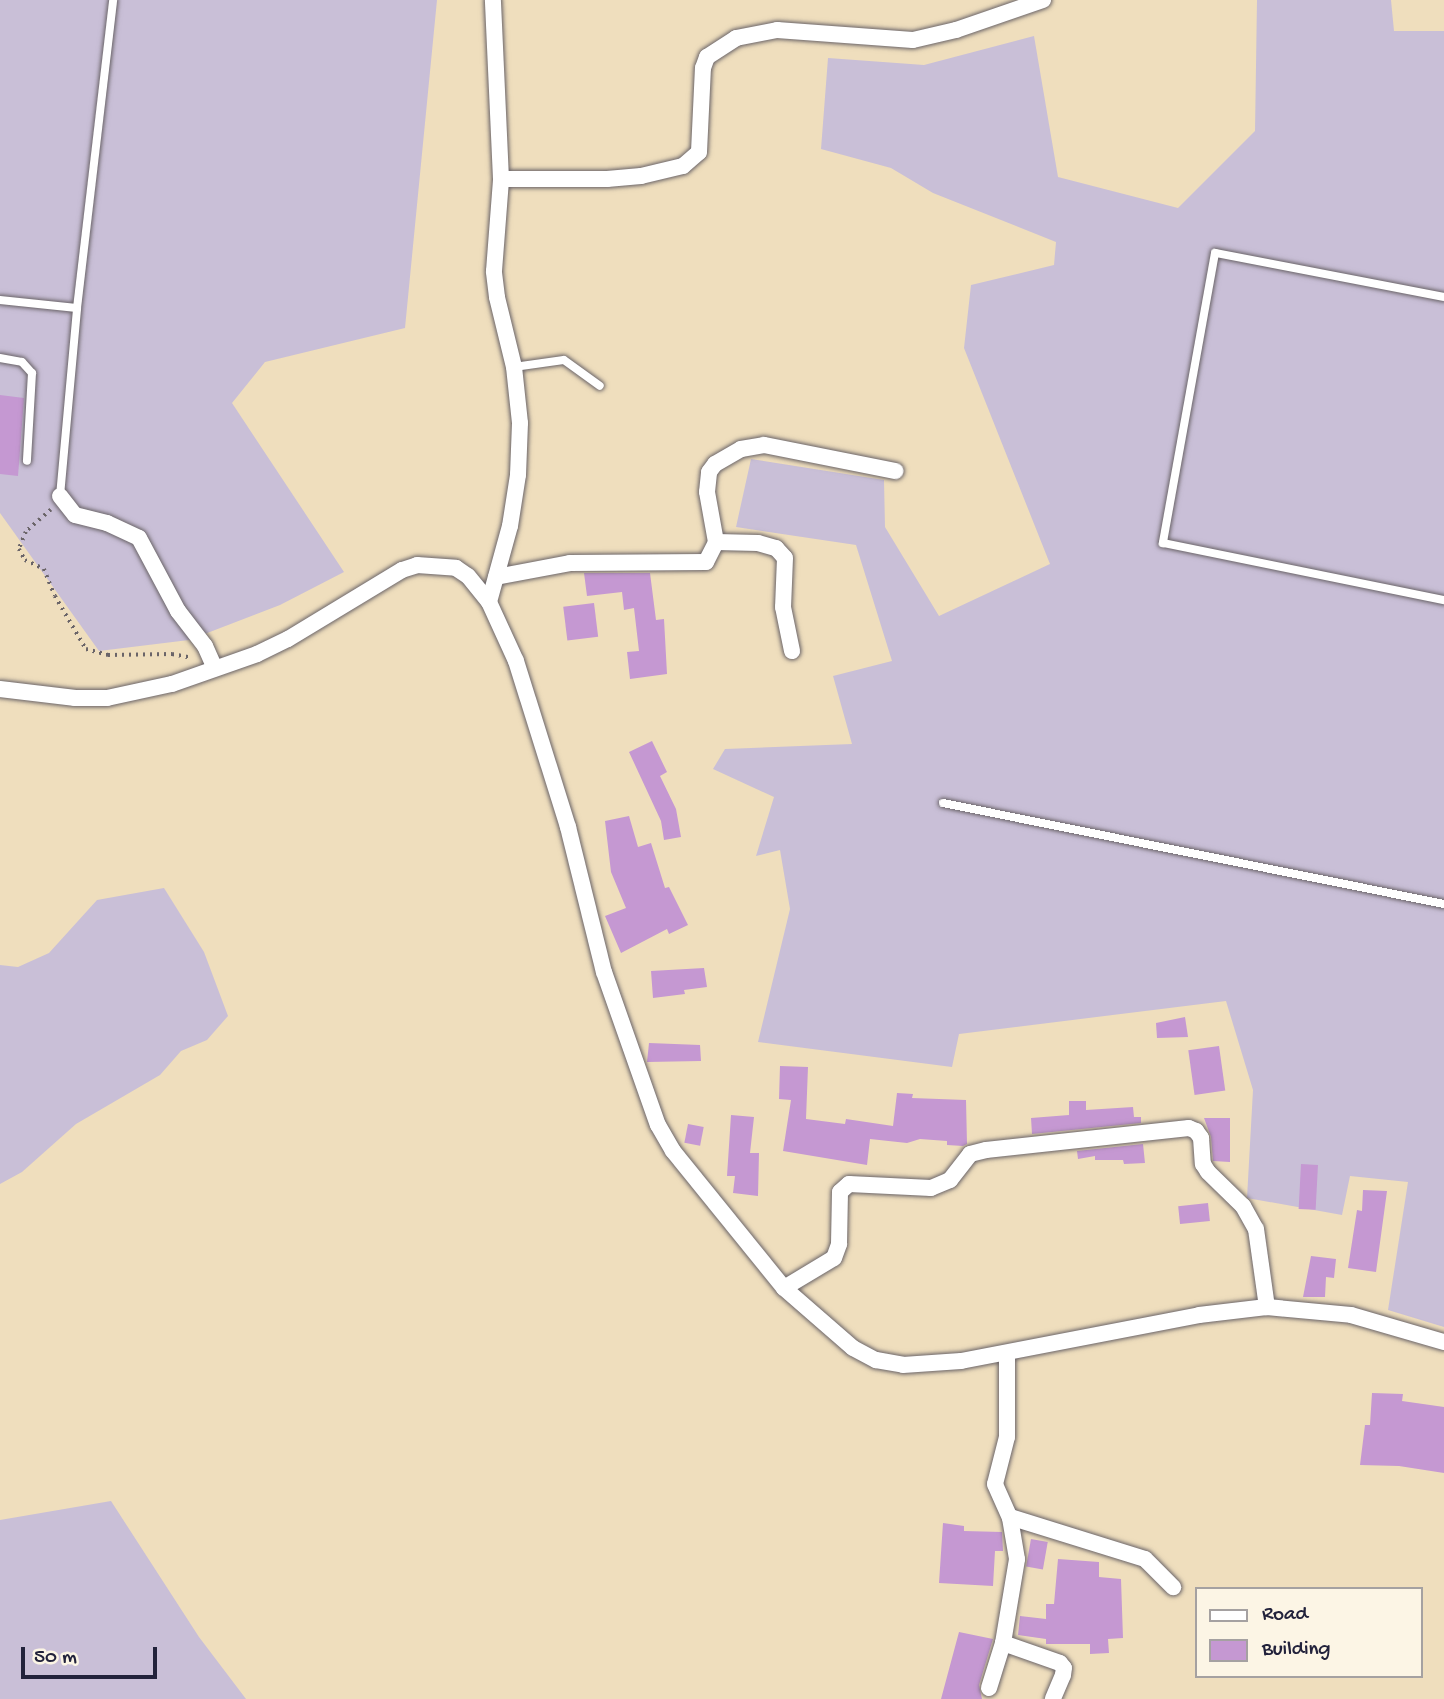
<!DOCTYPE html>
<html>
<head>
<meta charset="utf-8">
<style>
	body { margin:0 }
	#map { position:relative; width:1444px; height:1699px; overflow:hidden; background:#efdebd; font-family:"Gochi Hand",sans-serif }
	div>[style] { position:absolute }
	[style*='--x'] { left:calc(var(--x)*1px); top:calc(var(--y)*1px); width:calc(var(--w)*1px); rotate:calc(var(--a)*1deg) }
	.industrial>* { inset:0; background:#c9bfd7 }
	.building>* { inset:0; background:#c598d2; transform-origin:0 0 }
	.path>* { height:3.5px; margin-top:-1.75px; transform-origin:0; background:repeating-linear-gradient(90deg,#6a6468 0 2px,transparent 0 7px) }
	.roads { filter:drop-shadow(0 0 2px #6a6468) drop-shadow(0 0 2px #6a6468) }
	.service>* { height:8px; margin:-4px; padding:0 4px; transform-origin:4px; border-radius:4px; background:#fff }
	.minor>* { height:16px; margin:-8px; padding:0 8px; transform-origin:8px; border-radius:8px; background:#fff }
	span { translate:-50% -50%; white-space:nowrap; text-align:center; line-height:1.15; -webkit-text-stroke:6px #fcf5e5; paint-order:stroke }
	.legend { position:absolute; left:1195px; top:1587px; width:228px; height:91px; box-sizing:border-box; background:#fcf5e5; border:2px solid #a5a1a1; margin:0; padding:9px 12px; list-style:none; font-size:21px; color:#22223b }
	.legend li { display:flex; align-items:center; gap:14px; height:35px }
	.legend b { width:35px; border:2px solid #a5a1a1 }
	.scale { position:absolute; left:21px; top:1647px; width:136px; height:32px; box-sizing:border-box; border:4px solid #22223b; border-top:0; padding-left:9px; font-size:21px; line-height:24px; white-space:nowrap; color:#22223b; -webkit-text-stroke:5px #fcf5e5; paint-order:stroke }
</style>
</head>
<body>
<div id="map">
	<div class="industrial">
		<i style="clip-path:polygon(0 0,437px 0,405px 328px,265px 362px,232px 403px,344px 572px,280px 605px,189px 640px,99px 651px,0 513px)"></i>
		<i style="clip-path:polygon(1257px 0,1391px 0,1394px 31px,1444px 31px,1444px 1327px,1388px 1310px,1408px 1182px,1350px 1176px,1342px 1215px,1247px 1198px,1253px 1090px,1226px 1001px,959px 1034px,952px 1067px,758px 1042px,790px 909px,780px 850px,756px 856px,774px 797px,713px 769px,725px 749px,852px 744px,833px 676px,892px 661px,856px 545px,736px 527px,751px 459px,884px 480px,885px 527px,939px 616px,1050px 564px,964px 348px,971px 285px,1054px 265px,1056px 242px,933px 193px,891px 168px,821px 149px,828px 58px,924px 65px,1034px 36px,1058px 177px,1178px 208px,1255px 131px)"></i>
		<i style="clip-path:polygon(164px 888px,204px 952px,228px 1016px,207px 1040px,181px 1051px,160px 1075px,76px 1124px,22px 1172px,0 1184px,0 965px,18px 967px,49px 953px,97px 900px)"></i>
		<i style="clip-path:polygon(111px 1501px,199px 1637px,246px 1699px,0 1699px,0 1520px)"></i>
	</div>
	<div class="building">
		<i style="clip-path:polygon(0 395px,24px 398px,18px 476px,0 474px)"></i>
		<i style="clip-path:polygon(584px 573px,650px 573px,656px 620px,664px 619px,667px 674px,630px 679px,627px 652px,639px 651px,634px 608px,624px 610px,622px 592px,587px 596px)"></i>
		<i style="left:594px;top:603px;width:34px;height:31px;rotate:83deg"></i>
		<i style="clip-path:polygon(652px 741px,667px 772px,660px 776px,676px 809px,681px 837px,664px 840px,661px 821px,629px 752px)"></i>
		<i style="clip-path:polygon(629px 816px,638px 847px,651px 843px,665px 888px,669px 887px,688px 925px,669px 934px,667px 929px,621px 953px,605px 916px,626px 908px,611px 872px,605px 821px)"></i>
		<i style="clip-path:polygon(704px 968px,707px 987px,684px 990px,685px 994px,653px 998px,651px 971px)"></i>
		<i style="clip-path:polygon(1185px 1017px,1188px 1037px,1157px 1038px,1156px 1023px)"></i>
		<i style="clip-path:polygon(649px 1043px,700px 1045px,701px 1061px,647px 1062px)"></i>
		<i style="left:1219px;top:1046px;width:45px;height:31px;rotate:82deg"></i>
		<i style="clip-path:polygon(780px 1066px,808px 1067px,806px 1119px,845px 1124px,846px 1119px,893px 1126px,897px 1093px,913px 1094px,912px 1098px,966px 1100px,967px 1144px,963px 1146px,947px 1145px,947px 1141px,920px 1139px,907px 1143px,870px 1139px,867px 1165px,783px 1151px,791px 1100px,779px 1099px)"></i>
		<i style="clip-path:polygon(1069px 1101px,1086px 1101px,1086px 1110px,1133px 1107px,1134px 1117px,1141px 1117px,1141px 1123px,1032px 1134px,1031px 1118px,1069px 1115px)"></i>
		<i style="clip-path:polygon(731px 1115px,754px 1117px,750px 1153px,759px 1153px,758px 1196px,733px 1193px,735px 1176px,727px 1176px)"></i>
		<i style="clip-path:polygon(1204px 1118px,1230px 1118px,1230px 1162px,1213px 1161px,1211px 1137px)"></i>
		<i style="left:688px;top:1124px;width:16px;height:19px;rotate:11deg"></i>
		<i style="clip-path:polygon(1143px 1144px,1145px 1163px,1124px 1164px,1123px 1160px,1095px 1160px,1095px 1156px,1078px 1159px,1077px 1151px)"></i>
		<i style="left:1301px;top:1164px;width:17px;height:45px;rotate:3deg"></i>
		<i style="clip-path:polygon(1363px 1190px,1387px 1191px,1376px 1272px,1348px 1268px,1357px 1210px,1362px 1211px)"></i>
		<i style="left:1208px;top:1203px;width:18px;height:30px;rotate:84deg"></i>
		<i style="clip-path:polygon(1311px 1256px,1336px 1259px,1334px 1278px,1326px 1277px,1325px 1297px,1303px 1297px)"></i>
		<i style="clip-path:polygon(1372px 1393px,1403px 1394px,1402px 1401px,1444px 1407px,1444px 1473px,1399px 1466px,1360px 1465px,1365px 1425px,1370px 1425px)"></i>
		<i style="clip-path:polygon(943px 1523px,964px 1526px,964px 1531px,1002px 1532px,1003px 1551px,995px 1551px,993px 1586px,939px 1583px)"></i>
		<i style="left:1031px;top:1539px;width:17px;height:28px;rotate:10deg"></i>
		<i style="clip-path:polygon(1058px 1559px,1099px 1562px,1099px 1577px,1121px 1579px,1123px 1638px,1108px 1639px,1109px 1653px,1090px 1654px,1090px 1644px,1046px 1644px,1046px 1639px,1018px 1635px,1020px 1616px,1046px 1619px,1046px 1604px,1054px 1604px)"></i>
		<i style="clip-path:polygon(959px 1632px,993px 1639px,979px 1685px,982px 1699px,941px 1699px)"></i>
	</div>
	<div class="path">
		<i style="--x:51;--y:510;--w:33;--a:139"></i>
		<i style="--x:26;--y:532;--w:18;--a:112"></i>
		<i style="--x:19;--y:549;--w:13;--a:61"></i>
		<i style="--x:25;--y:560;--w:21;--a:25"></i>
		<i style="--x:44;--y:569;--w:29;--a:68"></i>
		<i style="--x:55;--y:596;--w:61;--a:59.7"></i>
		<i style="--x:86;--y:649;--w:23;--a:15"></i>
		<i style="--x:108;--y:655;--w:64;--a:-0.9"></i>
		<i style="--x:172;--y:654;--w:20;--a:11"></i>
	</div>
	<div class="roads">
		<div class="service">
			<i style="--x:1444;--y:297;--w:233;--a:-169.1"></i>
			<i style="--x:1215;--y:253;--w:295;--a:100.2"></i>
			<i style="--x:1163;--y:543;--w:287;--a:11.5"></i>
			<i style="--x:0;--y:300;--w:77;--a:5.9"></i>
			<i style="--x:0;--y:358;--w:22;--a:10"></i>
			<i style="--x:22;--y:362;--w:15;--a:48"></i>
			<i style="--x:32;--y:373;--w:88;--a:93.3"></i>
			<i style="--x:514;--y:367;--w:50;--a:-8"></i>
			<i style="--x:564;--y:360;--w:44;--a:35.8"></i>
			<i style="--x:60;--y:496;--w:189;--a:-84.8"></i>
			<i style="--x:77;--y:308;--w:310;--a:-83.3"></i>
			<i style="--x:943;--y:803;--w:511;--a:11.4"></i>
		</div>
		<div class="minor">
			<i style="--x:501;--y:179;--w:106;--a:0"></i>
			<i style="--x:607;--y:179;--w:34;--a:-5"></i>
			<i style="--x:641;--y:176;--w:43;--a:-13.4"></i>
			<i style="--x:683;--y:166;--w:21;--a:-41"></i>
			<i style="--x:699;--y:152;--w:84;--a:-87.3"></i>
			<i style="--x:703;--y:68;--w:12;--a:-70"></i>
			<i style="--x:707;--y:57;--w:35;--a:-33"></i>
			<i style="--x:736;--y:38;--w:42;--a:-11"></i>
			<i style="--x:777;--y:30;--w:136;--a:4.2"></i>
			<i style="--x:913;--y:40;--w:44;--a:-13.1"></i>
			<i style="--x:956;--y:30;--w:92;--a:-19"></i>
			<i style="--x:60;--y:496;--w:24;--a:52"></i>
			<i style="--x:75;--y:515;--w:33;--a:14"></i>
			<i style="--x:107;--y:523;--w:35;--a:25"></i>
			<i style="--x:139;--y:538;--w:83;--a:61.9"></i>
			<i style="--x:178;--y:611;--w:44;--a:52.4"></i>
			<i style="--x:205;--y:646;--w:24;--a:66"></i>
			<i style="--x:716;--y:542;--w:42;--a:1.4"></i>
			<i style="--x:758;--y:543;--w:19;--a:16"></i>
			<i style="--x:776;--y:548;--w:13;--a:48"></i>
			<i style="--x:785;--y:558;--w:49;--a:92.3"></i>
			<i style="--x:783;--y:607;--w:45;--a:78.4"></i>
			<i style="--x:496;--y:577;--w:75;--a:-10.7"></i>
			<i style="--x:570;--y:563;--w:136;--a:-0.4"></i>
			<i style="--x:706;--y:562;--w:22;--a:-63"></i>
			<i style="--x:716;--y:542;--w:51;--a:-100.2"></i>
			<i style="--x:707;--y:492;--w:20;--a:-84"></i>
			<i style="--x:709;--y:472;--w:10;--a:-53"></i>
			<i style="--x:715;--y:464;--w:30;--a:-30"></i>
			<i style="--x:741;--y:449;--w:23;--a:-10"></i>
			<i style="--x:764;--y:445;--w:134;--a:11.2"></i>
			<i style="--x:489;--y:602;--w:79;--a:-74.6"></i>
			<i style="--x:510;--y:526;--w:52;--a:-81.1"></i>
			<i style="--x:518;--y:475;--w:52;--a:-87.8"></i>
			<i style="--x:520;--y:423;--w:56;--a:-96.1"></i>
			<i style="--x:514;--y:367;--w:72;--a:-103.7"></i>
			<i style="--x:497;--y:297;--w:26;--a:-97"></i>
			<i style="--x:494;--y:271;--w:92;--a:-85.6"></i>
			<i style="--x:501;--y:179;--w:179;--a:-92.6"></i>
			<i style="--x:0;--y:689;--w:76;--a:6.8"></i>
			<i style="--x:75;--y:698;--w:32;--a:0"></i>
			<i style="--x:107;--y:698;--w:66;--a:-12.2"></i>
			<i style="--x:172;--y:684;--w:90;--a:-19.4"></i>
			<i style="--x:257;--y:654;--w:34;--a:-26"></i>
			<i style="--x:288;--y:639;--w:133;--a:-31.2"></i>
			<i style="--x:402;--y:570;--w:16;--a:-18"></i>
			<i style="--x:417;--y:565;--w:39;--a:4"></i>
			<i style="--x:456;--y:568;--w:14;--a:34"></i>
			<i style="--x:468;--y:576;--w:33;--a:51"></i>
			<i style="--x:489;--y:602;--w:65;--a:65.4"></i>
			<i style="--x:516;--y:661;--w:174;--a:72.6"></i>
			<i style="--x:568;--y:827;--w:149;--a:76.1"></i>
			<i style="--x:604;--y:972;--w:162;--a:70.6"></i>
			<i style="--x:658;--y:1125;--w:30;--a:60"></i>
			<i style="--x:673;--y:1151;--w:176;--a:51"></i>
			<i style="--x:784;--y:1288;--w:91;--a:41"></i>
			<i style="--x:853;--y:1348;--w:26;--a:28"></i>
			<i style="--x:876;--y:1360;--w:27;--a:10"></i>
			<i style="--x:903;--y:1365;--w:58;--a:-3.9"></i>
			<i style="--x:961;--y:1361;--w:242;--a:-10.9"></i>
			<i style="--x:1199;--y:1315;--w:68;--a:-6.7"></i>
			<i style="--x:1267;--y:1307;--w:84;--a:5.4"></i>
			<i style="--x:1351;--y:1315;--w:97;--a:16.2"></i>
			<i style="--x:784;--y:1288;--w:58;--a:-31"></i>
			<i style="--x:834;--y:1258;--w:15;--a:-70"></i>
			<i style="--x:839;--y:1244;--w:52;--a:-88.9"></i>
			<i style="--x:840;--y:1192;--w:12;--a:-42"></i>
			<i style="--x:849;--y:1184;--w:82;--a:2.8"></i>
			<i style="--x:931;--y:1188;--w:21;--a:-23"></i>
			<i style="--x:950;--y:1180;--w:33;--a:-52"></i>
			<i style="--x:970;--y:1154;--w:16;--a:-14"></i>
			<i style="--x:986;--y:1150;--w:204;--a:-6.2"></i>
			<i style="--x:1189;--y:1128;--w:8;--a:23"></i>
			<i style="--x:1196;--y:1131;--w:9;--a:54"></i>
			<i style="--x:1201;--y:1138;--w:26;--a:86"></i>
			<i style="--x:1203;--y:1164;--w:9;--a:58"></i>
			<i style="--x:1208;--y:1172;--w:49;--a:44.2"></i>
			<i style="--x:1243;--y:1206;--w:26;--a:61"></i>
			<i style="--x:1256;--y:1229;--w:79;--a:82"></i>
			<i style="--x:1010;--y:1517;--w:141;--a:17.3"></i>
			<i style="--x:1145;--y:1559;--w:40;--a:45"></i>
			<i style="--x:1003;--y:1643;--w:60;--a:19.3"></i>
			<i style="--x:1060;--y:1663;--w:6;--a:51"></i>
			<i style="--x:1064;--y:1668;--w:7;--a:98"></i>
			<i style="--x:1063;--y:1675;--w:26;--a:113"></i>
			<i style="--x:989;--y:1688;--w:47;--a:-72.7"></i>
			<i style="--x:1003;--y:1643;--w:85;--a:-80.5"></i>
			<i style="--x:1017;--y:1559;--w:42;--a:-99.7"></i>
			<i style="--x:1010;--y:1518;--w:37;--a:-114"></i>
			<i style="--x:995;--y:1484;--w:49;--a:-75.7"></i>
			<i style="--x:1007;--y:1437;--w:84;--a:-90"></i>
		</div>
	</div>
	<ul class="legend">
	<li><b style="height:9px;background:#fff"></b>Road</li>
	<li><b style="height:19px;background:#c598d2"></b>Building</li>
	</ul>
	<div class="scale">50 m</div>
</div>
</body>
</html>
